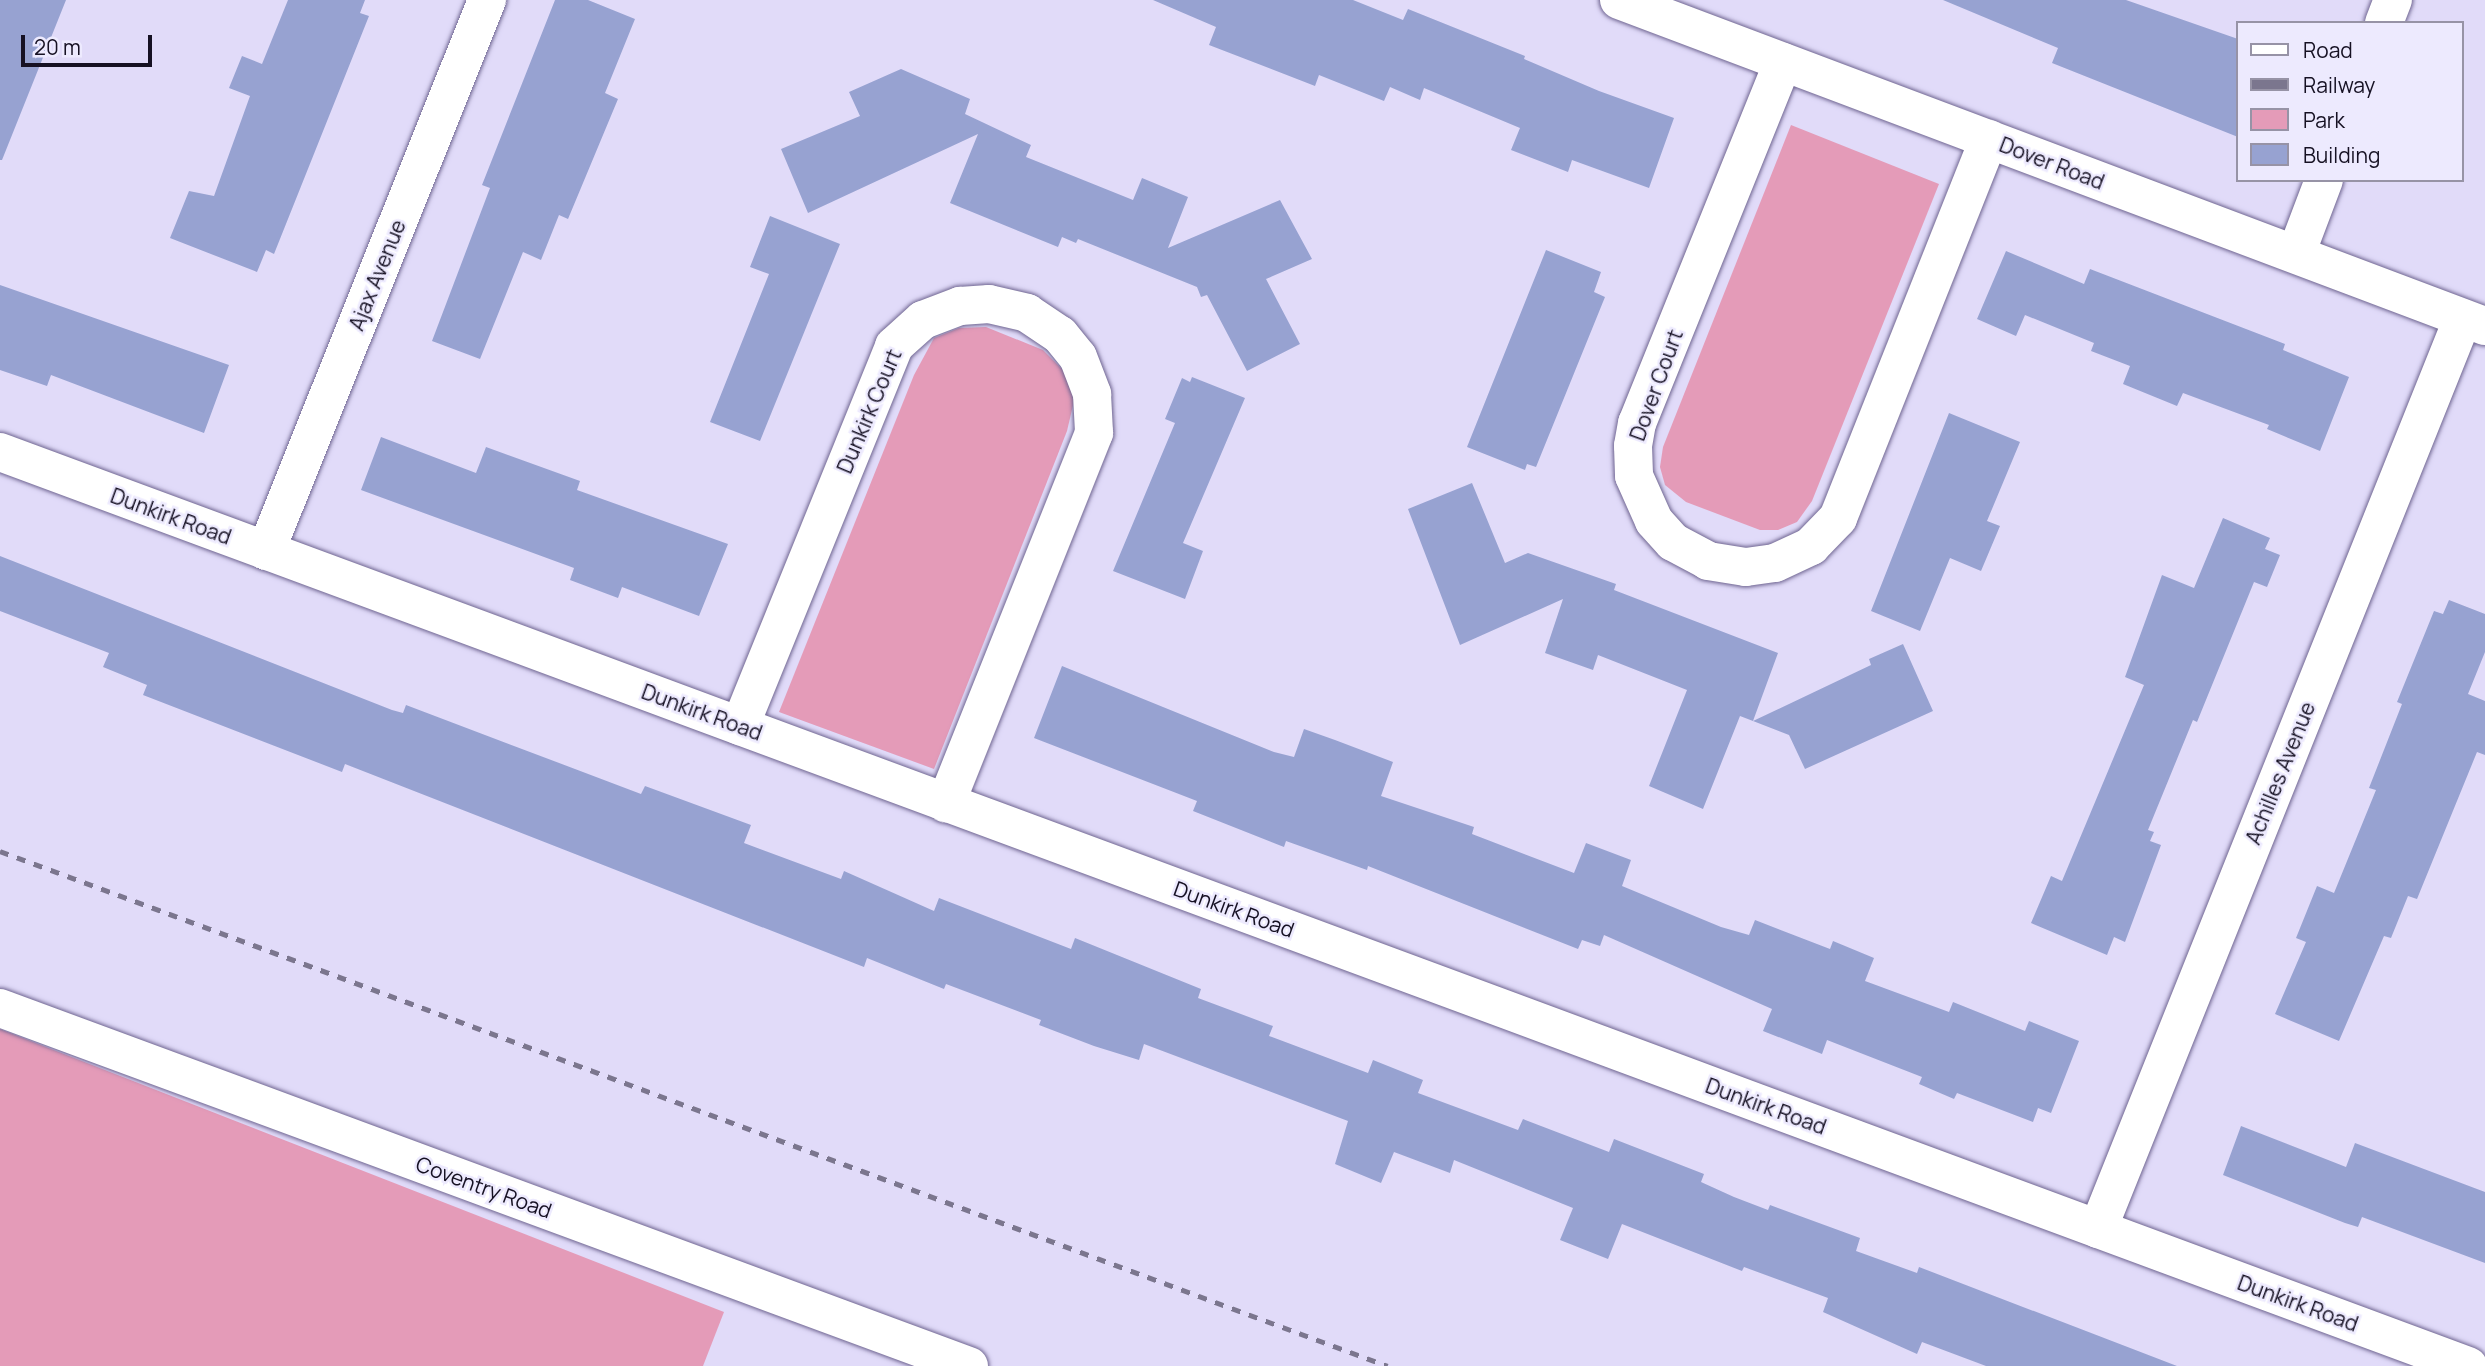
<!DOCTYPE html>
<html>
<head>
<meta charset="utf-8">
<style>
	body { margin:0 }
	#map { position:relative; width:2485px; height:1366px; overflow:hidden; background:#e1dbf9; font-family:Manrope,sans-serif }
	div>[style] { position:absolute }
	[style*='--x'] { left:calc(var(--x)*1px); top:calc(var(--y)*1px); width:calc(var(--w)*1px); rotate:calc(var(--a)*1deg) }
	.green>* { inset:0; background:#e49bb8 }
	.building>* { inset:0; background:#97a2d1 }
	.roads { filter:drop-shadow(0 0 2px #6f6591) drop-shadow(0 0 2px #6f6591) }
	.minor>* { height:38px; margin:-19px; padding:0 19px; transform-origin:19px; border-radius:19px; background:#fff }
	.rail>* { height:5px; margin-top:-2.5px; transform-origin:0; background:repeating-linear-gradient(90deg,#7b768e 0 9px,transparent 0 18px) }
	span { translate:-50% -50%; white-space:nowrap; text-align:center; line-height:1.15; -webkit-text-stroke:5px #edeafe; paint-order:stroke }
	.street-label { font-size:21px; color:#161123 }
	.legend { position:absolute; left:2236px; top:21px; width:228px; height:161px; box-sizing:border-box; background:#edeafe; border:2px solid #9793a6; margin:0; padding:9px 12px; list-style:none; font-size:21px; color:#161123 }
	.legend li { display:flex; align-items:center; gap:14px; height:35px }
	.legend b { width:35px; border:2px solid #9793a6 }
	.scale { position:absolute; left:21px; top:35px; width:131px; height:32px; box-sizing:border-box; border:4px solid #161123; border-top:0; padding-left:9px; font-size:21px; line-height:24px; white-space:nowrap; color:#161123; -webkit-text-stroke:5px #edeafe; paint-order:stroke }
</style>
</head>
<body>
<div id="map">
	<div class="green">
		<i style="clip-path:polygon(1791px 125px,1939px 184px,1812px 501px,1797px 522px,1778px 530px,1760px 530px,1686px 502px,1665px 485px,1660px 467px,1663px 447px)"></i>
		<i style="clip-path:polygon(986px 327px,1043px 350px,1067px 374px,1074px 401px,1067px 431px,934px 769px,779px 712px,914px 375px,934px 338px,959px 328px)"></i>
		<i style="clip-path:polygon(0 1029px,724px 1312px,703px 1366px,0 1366px)"></i>
	</div>
	<div class="building">
		<i style="clip-path:polygon(0 0,66px 0,2px 160px,0 160px)"></i>
		<i style="clip-path:polygon(288px 0,365px 0,360px 13px,369px 16px,274px 254px,266px 250px,257px 272px,170px 238px,189px 191px,214px 196px,250px 96px,229px 88px,242px 56px,262px 64px)"></i>
		<i style="clip-path:polygon(555px 0,588px 0,635px 19px,605px 93px,618px 99px,568px 219px,559px 215px,541px 260px,523px 252px,480px 359px,432px 341px,490px 188px,482px 185px)"></i>
		<i style="clip-path:polygon(1153px 0,1353px 0,1403px 20px,1408px 9px,1525px 56px,1524px 59px,1599px 91px,1674px 118px,1649px 188px,1572px 160px,1568px 172px,1511px 150px,1520px 128px,1424px 88px,1420px 100px,1390px 87px,1384px 101px,1319px 75px,1315px 86px,1209px 45px,1216px 27px)"></i>
		<i style="clip-path:polygon(1943px 0,2126px 0,2238px 39px,2238px 137px,2052px 63px,2058px 48px)"></i>
		<i style="clip-path:polygon(901px 69px,970px 99px,965px 114px,1031px 145px,1026px 157px,1133px 200px,1142px 178px,1188px 197px,1168px 248px,1280px 200px,1312px 259px,1266px 279px,1300px 344px,1247px 371px,1207px 295px,1201px 297px,1197px 287px,1078px 239px,1076px 243px,1062px 237px,1058px 247px,950px 203px,978px 134px,808px 213px,781px 149px,860px 116px,849px 92px)"></i>
		<i style="clip-path:polygon(770px 216px,840px 244px,760px 441px,710px 422px,769px 274px,750px 267px)"></i>
		<i style="clip-path:polygon(1546px 250px,1601px 272px,1594px 292px,1605px 297px,1536px 467px,1527px 464px,1525px 470px,1467px 447px)"></i>
		<i style="clip-path:polygon(2006px 251px,2084px 284px,2090px 269px,2285px 344px,2283px 350px,2349px 377px,2320px 451px,2267px 429px,2269px 425px,2183px 393px,2177px 406px,2123px 384px,2130px 366px,2091px 351px,2094px 343px,2025px 315px,2016px 336px,1977px 319px)"></i>
		<i style="clip-path:polygon(0 285px,229px 365px,204px 433px,51px 375px,47px 386px,0 370px)"></i>
		<i style="clip-path:polygon(1192px 377px,1245px 398px,1183px 543px,1203px 551px,1185px 599px,1113px 571px,1175px 423px,1165px 419px,1182px 378px,1190px 382px)"></i>
		<i style="clip-path:polygon(1949px 413px,2020px 442px,1987px 521px,2000px 526px,1981px 571px,1950px 558px,1920px 631px,1871px 611px)"></i>
		<i style="clip-path:polygon(381px 437px,476px 473px,486px 447px,580px 481px,577px 490px,728px 544px,699px 616px,622px 587px,618px 598px,570px 580px,574px 568px,361px 490px)"></i>
		<i style="clip-path:polygon(1472px 483px,1505px 563px,1528px 553px,1616px 584px,1614px 590px,1778px 653px,1753px 721px,1740px 716px,1703px 809px,1649px 786px,1687px 690px,1598px 655px,1593px 670px,1545px 653px,1563px 599px,1460px 645px,1408px 509px)"></i>
		<i style="clip-path:polygon(2223px 518px,2270px 538px,2265px 549px,2280px 555px,2267px 587px,2254px 582px,2197px 722px,2193px 720px,2148px 830px,2154px 832px,2150px 841px,2161px 845px,2125px 942px,2114px 937px,2107px 955px,2031px 923px,2051px 876px,2062px 881px,2144px 685px,2125px 677px,2162px 575px,2194px 588px)"></i>
		<i style="clip-path:polygon(0 556px,392px 710px,403px 713px,406px 705px,641px 794px,645px 786px,751px 825px,744px 843px,841px 879px,844px 871px,934px 911px,939px 898px,1071px 949px,1075px 938px,1201px 989px,1198px 998px,1273px 1026px,1269px 1036px,1368px 1073px,1373px 1060px,1423px 1080px,1418px 1093px,1518px 1130px,1523px 1119px,1609px 1152px,1614px 1139px,1704px 1174px,1701px 1182px,1734px 1197px,1768px 1210px,1770px 1205px,1860px 1238px,1856px 1251px,1917px 1273px,1919px 1267px,2177px 1366px,1986px 1366px,1922px 1342px,1917px 1354px,1823px 1312px,1828px 1298px,1744px 1267px,1742px 1271px,1622px 1224px,1608px 1259px,1560px 1240px,1573px 1208px,1454px 1160px,1450px 1173px,1394px 1152px,1381px 1183px,1335px 1164px,1348px 1121px,1144px 1044px,1139px 1060px,1094px 1046px,1039px 1025px,1041px 1020px,946px 984px,944px 989px,867px 958px,864px 967px,345px 764px,342px 772px,143px 695px,147px 685px,103px 667px,109px 653px,0 611px)"></i>
		<i style="clip-path:polygon(2449px 600px,2485px 614px,2485px 652px,2468px 694px,2485px 701px,2485px 755px,2477px 752px,2417px 899px,2408px 896px,2391px 938px,2384px 936px,2339px 1041px,2275px 1014px,2306px 942px,2296px 938px,2317px 886px,2334px 893px,2376px 790px,2369px 788px,2402px 704px,2397px 702px,2434px 611px,2443px 614px)"></i>
		<i style="clip-path:polygon(1903px 644px,1933px 711px,1805px 769px,1789px 735px,1753px 721px,1871px 665px,1869px 659px)"></i>
		<i style="clip-path:polygon(1062px 666px,1274px 752px,1294px 757px,1304px 729px,1335px 740px,1393px 762px,1381px 796px,1474px 827px,1472px 834px,1574px 873px,1586px 843px,1631px 860px,1622px 886px,1721px 927px,1749px 935px,1755px 920px,1830px 949px,1833px 941px,1874px 958px,1865px 981px,1949px 1012px,1953px 1002px,2025px 1031px,2029px 1021px,2079px 1041px,2051px 1113px,2038px 1108px,2033px 1122px,1957px 1093px,1954px 1099px,1919px 1084px,1922px 1077px,1827px 1040px,1822px 1054px,1763px 1031px,1772px 1009px,1604px 935px,1600px 946px,1582px 940px,1578px 949px,1368px 866px,1367px 870px,1286px 841px,1284px 847px,1193px 811px,1197px 801px,1034px 738px)"></i>
		<i style="clip-path:polygon(2241px 1126px,2346px 1167px,2355px 1143px,2485px 1192px,2485px 1263px,2362px 1217px,2358px 1227px,2345px 1223px,2223px 1175px)"></i>
	</div>
	<div class="roads">
		<div class="minor">
			<i style="--x:1619;--y:0;--w:925;--a:20.63"></i>
			<i style="--x:2384;--y:23;--w:25;--a:-69"></i>
			<i style="--x:1783;--y:62;--w:389;--a:112"></i>
			<i style="--x:1637;--y:423;--w:23;--a:100"></i>
			<i style="--x:1633;--y:446;--w:30;--a:88"></i>
			<i style="--x:1634;--y:476;--w:49;--a:66"></i>
			<i style="--x:1654;--y:521;--w:28;--a:48"></i>
			<i style="--x:1673;--y:542;--w:40;--a:28"></i>
			<i style="--x:1708;--y:561;--w:38;--a:9"></i>
			<i style="--x:1746;--y:567;--w:29;--a:-8"></i>
			<i style="--x:1775;--y:563;--w:40;--a:-25"></i>
			<i style="--x:1811;--y:546;--w:39;--a:-46"></i>
			<i style="--x:1838;--y:518;--w:408;--a:-68.3"></i>
			<i style="--x:2296;--y:254;--w:79;--a:-69.3"></i>
			<i style="--x:0;--y:452;--w:2632;--a:20.32"></i>
			<i style="--x:266;--y:551;--w:594;--a:-68.14"></i>
			<i style="--x:740;--y:726;--w:410;--a:-67.9"></i>
			<i style="--x:894;--y:346;--w:39;--a:-42"></i>
			<i style="--x:923;--y:320;--w:40;--a:-21"></i>
			<i style="--x:960;--y:306;--w:29;--a:-4"></i>
			<i style="--x:989;--y:304;--w:39;--a:13"></i>
			<i style="--x:1027;--y:313;--w:40;--a:34"></i>
			<i style="--x:1060;--y:335;--w:28;--a:51"></i>
			<i style="--x:1078;--y:357;--w:40;--a:69"></i>
			<i style="--x:1092;--y:394;--w:39;--a:87"></i>
			<i style="--x:1094;--y:433;--w:399;--a:111.8"></i>
			<i style="--x:0;--y:1008;--w:1033;--a:20.28"></i>
			<i style="--x:2098;--y:1229;--w:981;--a:-68.17"></i>
		</div>
	</div>
	<div class="rail">
		<i style="--x:0;--y:851;--w:1480;--a:20.36"></i>
	</div>
	<div class="street-label">
		<span style="left:2052px;top:163px;rotate:21deg">Dover Road</span>
		<span style="left:377px;top:275px;rotate:-68deg">Ajax Avenue</span>
		<span style="left:1656px;top:385px;rotate:-70deg">Dover Court</span>
		<span style="left:869px;top:411px;rotate:-67deg">Dunkirk Court</span>
		<span style="left:171px;top:516px;rotate:20deg">Dunkirk Road</span>
		<span style="left:702px;top:712px;rotate:20deg">Dunkirk Road</span>
		<span style="left:2280px;top:773px;rotate:-68deg">Achilles Avenue</span>
		<span style="left:1234px;top:909px;rotate:20deg">Dunkirk Road</span>
		<span style="left:1766px;top:1106px;rotate:20deg">Dunkirk Road</span>
		<span style="left:484px;top:1187px;rotate:20deg">Coventry Road</span>
		<span style="left:2298px;top:1303px;rotate:20deg">Dunkirk Road</span>
	</div>
	<ul class="legend">
	<li><b style="height:9px;background:#fff"></b>Road</li>
	<li><b style="height:9px;background:#7b768e"></b>Railway</li>
	<li><b style="height:19px;background:#e49bb8"></b>Park</li>
	<li><b style="height:19px;background:#97a2d1"></b>Building</li>
	</ul>
	<div class="scale">20 m</div>
</div>
</body>
</html>
